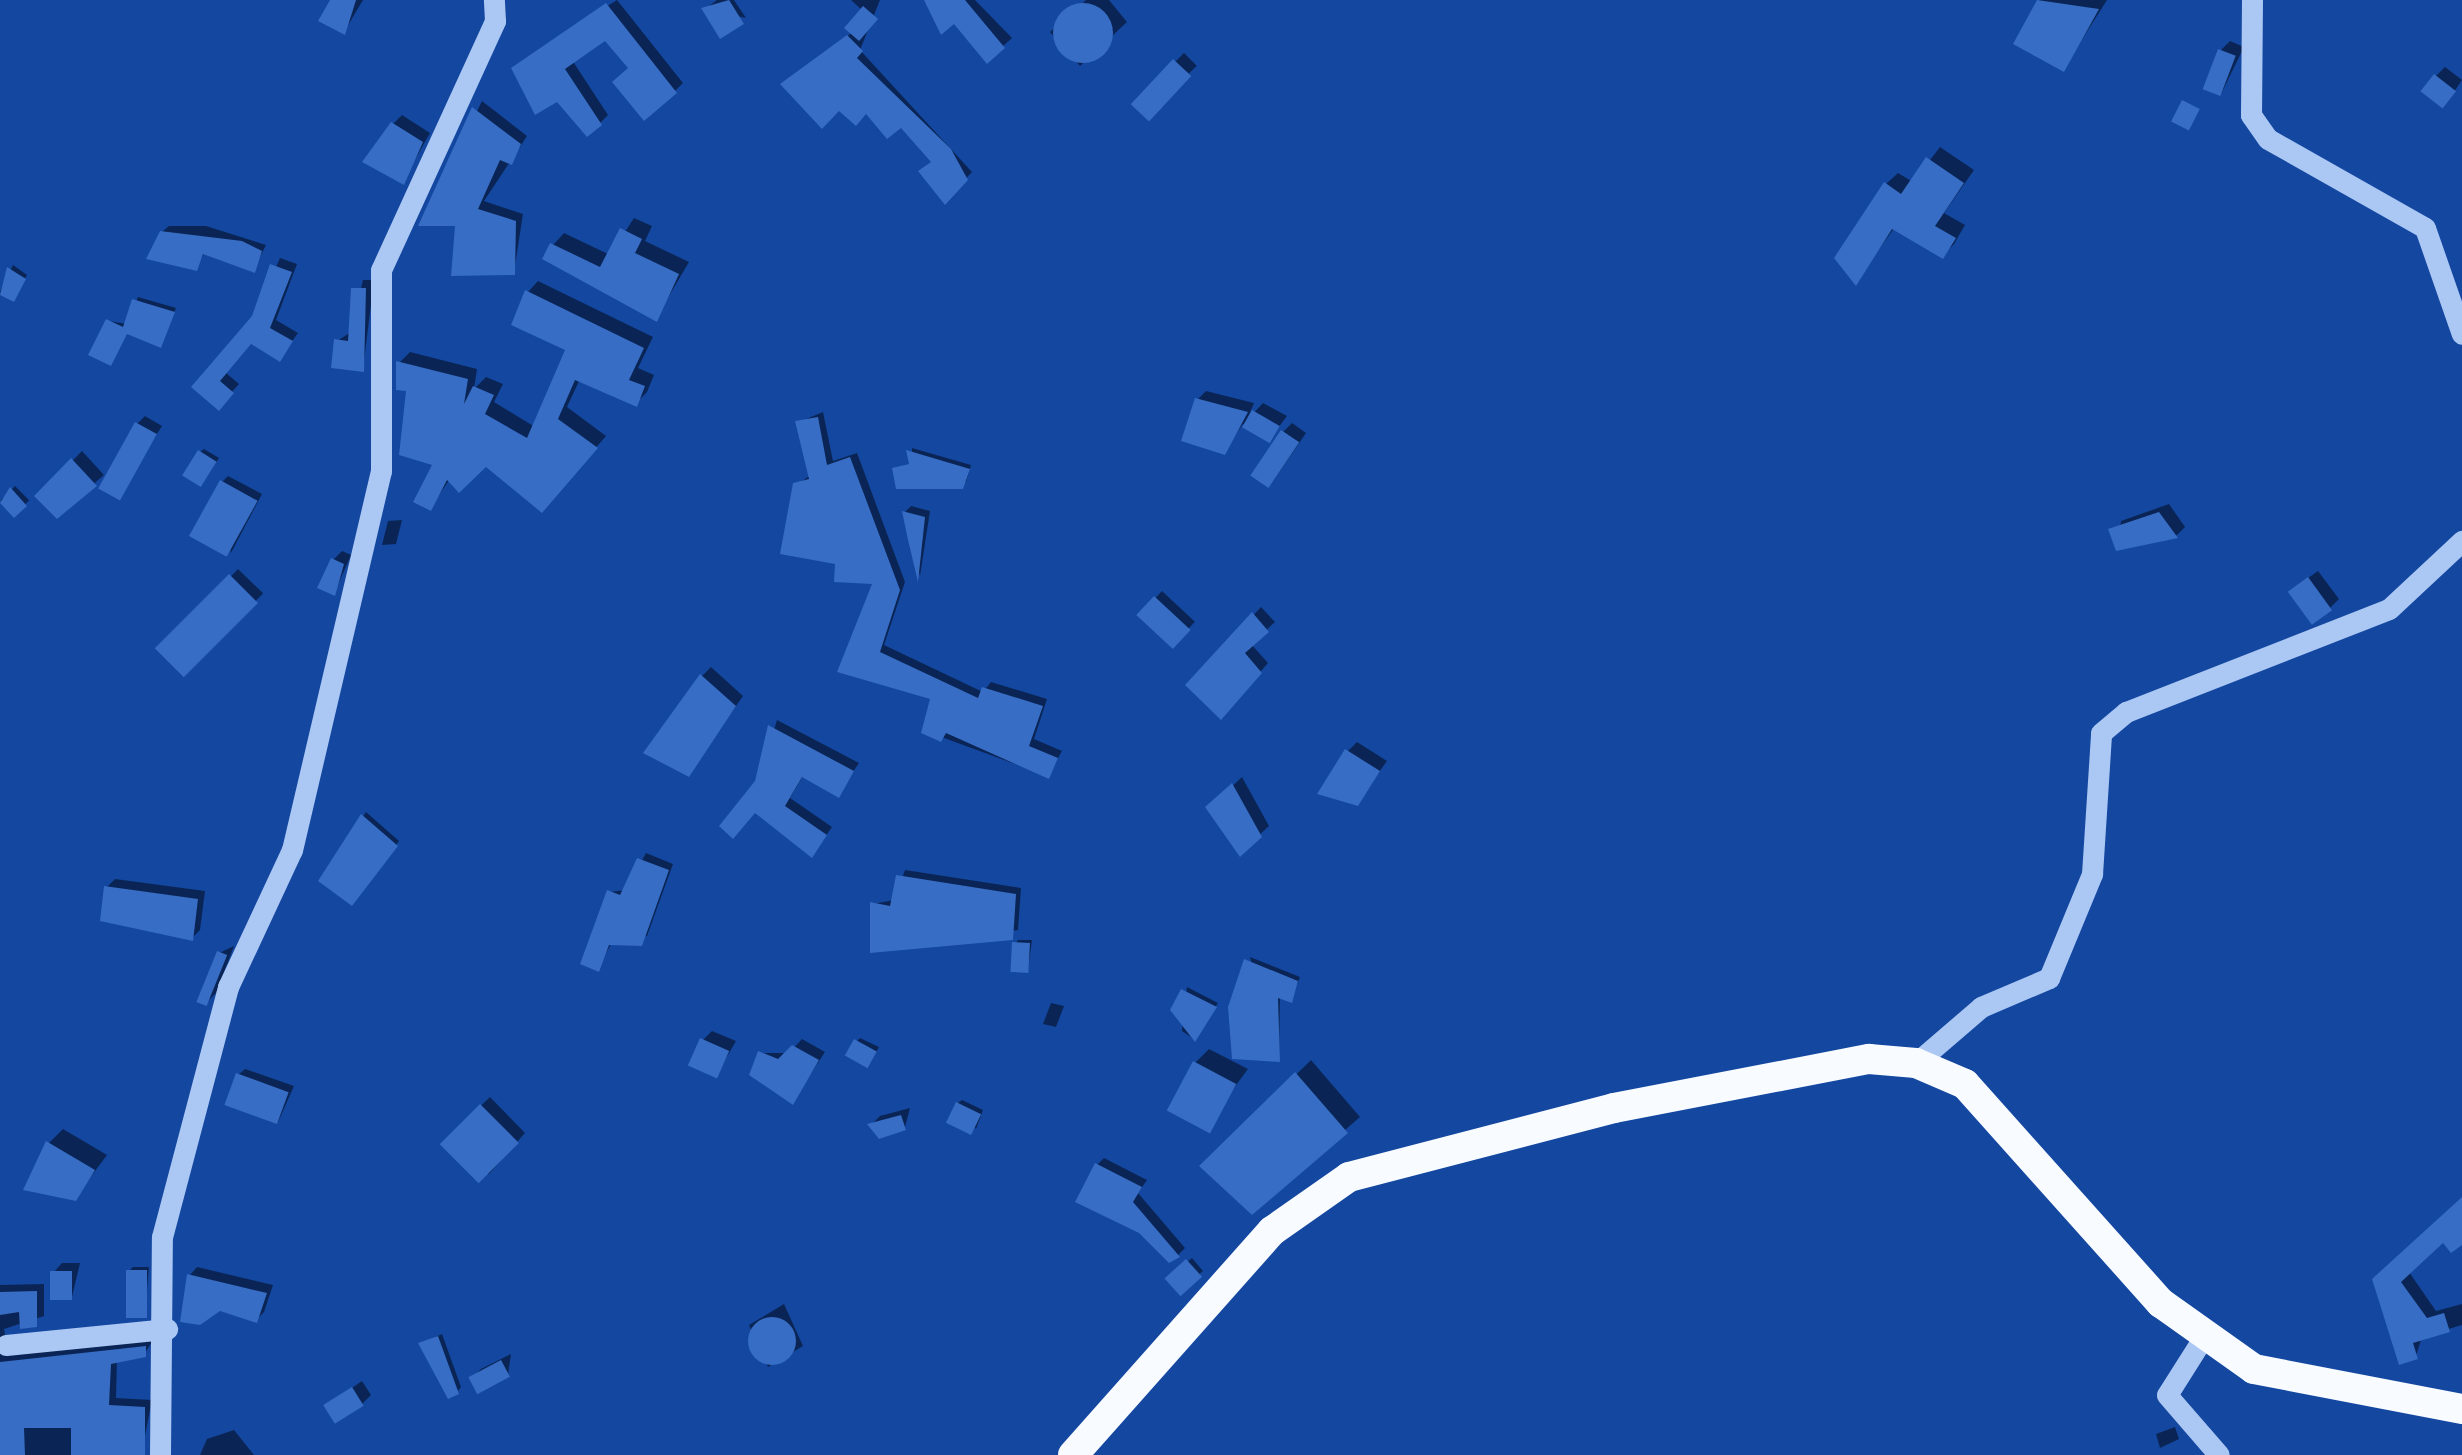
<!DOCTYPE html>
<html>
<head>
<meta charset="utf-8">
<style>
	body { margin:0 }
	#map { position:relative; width:2462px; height:1455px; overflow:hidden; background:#1347a0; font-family:Figtree,sans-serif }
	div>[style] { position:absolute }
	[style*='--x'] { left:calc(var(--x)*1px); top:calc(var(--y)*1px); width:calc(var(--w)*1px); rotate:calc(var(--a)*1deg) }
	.shadow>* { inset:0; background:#0007; transform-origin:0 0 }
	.building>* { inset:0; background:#376dc4; transform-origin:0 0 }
	.round { border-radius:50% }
	.minor>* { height:21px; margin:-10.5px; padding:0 10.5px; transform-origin:10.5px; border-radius:10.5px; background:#abc7f4 }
	.major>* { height:30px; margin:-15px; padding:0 15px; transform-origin:15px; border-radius:15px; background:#f8fbff }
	span { translate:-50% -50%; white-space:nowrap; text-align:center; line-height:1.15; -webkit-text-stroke:9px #1347a0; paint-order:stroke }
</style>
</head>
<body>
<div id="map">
	<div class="shadow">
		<i style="clip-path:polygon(331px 0,363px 0,344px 32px)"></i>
		<i style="clip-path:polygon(617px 0,683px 83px,675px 91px,631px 68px,605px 37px,572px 60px,608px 115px,600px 123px,558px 98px,536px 111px,523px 60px)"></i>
		<i style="clip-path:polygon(717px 0,734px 0,746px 18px,705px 9px)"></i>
		<i style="clip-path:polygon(851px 0,880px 0,860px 50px,972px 172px,945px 200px,934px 161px,901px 124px,790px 78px,853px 32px,863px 11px)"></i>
		<i style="clip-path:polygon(928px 0,975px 0,1012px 38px,1003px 46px,954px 19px,941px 31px)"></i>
		<i style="clip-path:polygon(1086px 0,1109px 0,1127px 22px,1080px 66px,1050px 32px)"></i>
		<i style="clip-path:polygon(2040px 0,2107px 0,2064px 68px,2017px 43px)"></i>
		<i style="clip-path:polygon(2230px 41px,2244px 47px,2221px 94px,2221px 50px)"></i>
		<i style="left:1184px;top:53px;width:18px;height:70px;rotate:45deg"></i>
		<i style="clip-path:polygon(2445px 67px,2462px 80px,2452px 95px,2436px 76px)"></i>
		<i style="clip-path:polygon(482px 101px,527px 136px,484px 201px,523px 214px,514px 272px,458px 223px,422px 223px)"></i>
		<i style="clip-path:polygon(402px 115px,430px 133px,403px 181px,393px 124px)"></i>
		<i style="clip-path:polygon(1940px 147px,1974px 170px,1944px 213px,1965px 225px,1954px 244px,1942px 256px,1895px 227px,1856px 281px,1886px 184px,1898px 173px,1913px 182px)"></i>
		<i style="clip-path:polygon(634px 218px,652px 226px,645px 241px,689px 262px,656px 318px,553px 245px,564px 233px,610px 255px)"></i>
		<i style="clip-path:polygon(169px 226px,206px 226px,266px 245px,254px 269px,205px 252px,196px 268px,162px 232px)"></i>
		<i style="clip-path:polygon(280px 258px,297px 264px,276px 320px,298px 333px,280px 358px,252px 341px,225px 372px,239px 384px,219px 406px,195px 387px,254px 318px)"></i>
		<i style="clip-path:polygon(13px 265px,27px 275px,13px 299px,0 292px)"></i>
		<i style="clip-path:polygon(363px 280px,374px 280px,363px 369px,337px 341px,351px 332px)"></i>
		<i style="clip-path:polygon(538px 281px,653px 337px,638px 368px,654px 375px,647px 392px,636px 403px,580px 379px,567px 407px,606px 436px,552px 498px,486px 463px,450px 479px,430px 508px,437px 463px,399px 363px,410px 352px,477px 369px,474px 389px,486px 377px,503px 384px,494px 402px,535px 427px,569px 349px,528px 292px)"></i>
		<i style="clip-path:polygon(138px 297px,176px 308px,160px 345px,109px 321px,127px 324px)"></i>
		<i style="clip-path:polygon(1206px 391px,1254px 403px,1247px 420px,1263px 403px,1287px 416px,1270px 439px,1243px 424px,1224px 451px,1197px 400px)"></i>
		<i style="clip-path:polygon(823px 412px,833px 461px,857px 453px,905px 582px,884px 645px,983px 692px,991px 682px,1047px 699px,1034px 739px,1062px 751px,1048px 776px,925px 731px,934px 697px,841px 670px,876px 582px,838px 562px,796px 485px,811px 475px,799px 422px)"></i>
		<i style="clip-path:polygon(145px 416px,162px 426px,117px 496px,137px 424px)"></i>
		<i style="clip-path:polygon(1292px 423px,1306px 433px,1271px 484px,1283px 432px)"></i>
		<i style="clip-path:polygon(912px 448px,971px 465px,966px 482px,895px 469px,912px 463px)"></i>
		<i style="clip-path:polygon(204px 449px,219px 458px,205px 480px,200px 452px)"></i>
		<i style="clip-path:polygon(82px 451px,104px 475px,57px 515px,38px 496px)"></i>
		<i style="clip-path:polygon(228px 476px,262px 494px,231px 553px,222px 482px)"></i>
		<i style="left:15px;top:486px;width:20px;height:20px;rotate:45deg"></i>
		<i style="clip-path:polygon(2169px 504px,2185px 527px,2177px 535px,2118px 548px,2121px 521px)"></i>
		<i style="clip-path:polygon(911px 506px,930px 511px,920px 576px,905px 512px)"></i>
		<i style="clip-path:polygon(402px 520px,396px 544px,382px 545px,388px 521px)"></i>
		<i style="clip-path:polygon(342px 551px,351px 555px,336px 589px,333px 560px)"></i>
		<i style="left:238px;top:569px;width:35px;height:112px;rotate:44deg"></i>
		<i style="clip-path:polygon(2318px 571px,2339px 599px,2330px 608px,2301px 583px)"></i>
		<i style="left:1162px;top:591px;width:45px;height:32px;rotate:43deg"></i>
		<i style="clip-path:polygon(1261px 607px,1275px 622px,1251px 644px,1268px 663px,1228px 709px,1189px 685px)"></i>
		<i style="clip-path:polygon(711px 667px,743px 696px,688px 774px,702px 676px)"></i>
		<i style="clip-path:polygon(777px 720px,859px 763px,838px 794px,804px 774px,790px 798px,832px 827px,818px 847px,758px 782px)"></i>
		<i style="clip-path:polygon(1357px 742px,1387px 761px,1357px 803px,1348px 751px)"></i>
		<i style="clip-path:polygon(1242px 777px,1269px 826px,1241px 852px,1209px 808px)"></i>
		<i style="clip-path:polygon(366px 812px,399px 841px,356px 898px,322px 881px)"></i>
		<i style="clip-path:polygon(646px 853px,673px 864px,647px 936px,612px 942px,598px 968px,609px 892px,626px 890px)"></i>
		<i style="clip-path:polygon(905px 870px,1021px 888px,1018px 930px,872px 950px,873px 904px,894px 900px)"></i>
		<i style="clip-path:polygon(115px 879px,205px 891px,200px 930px,192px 938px,106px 888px)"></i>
		<i style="clip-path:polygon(1018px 940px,1032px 940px,1028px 970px,1015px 944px)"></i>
		<i style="clip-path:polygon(234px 946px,216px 993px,207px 1002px,219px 953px)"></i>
		<i style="clip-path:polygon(1250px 957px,1300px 977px,1291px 999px,1280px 996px,1279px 1059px)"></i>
		<i style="clip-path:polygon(1187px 987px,1218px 1003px,1194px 1039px,1182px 1031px)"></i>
		<i style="clip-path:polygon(1051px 1003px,1064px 1006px,1056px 1027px,1043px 1024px)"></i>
		<i style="clip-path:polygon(712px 1031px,736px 1041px,717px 1074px,703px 1040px)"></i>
		<i style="clip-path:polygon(860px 1038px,879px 1047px,871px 1061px,857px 1041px)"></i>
		<i style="clip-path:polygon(802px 1039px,825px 1052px,793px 1101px,761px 1053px,789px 1053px)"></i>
		<i style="clip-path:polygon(1209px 1049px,1248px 1069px,1203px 1130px,1195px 1063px)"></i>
		<i style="clip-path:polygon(1311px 1060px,1360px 1117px,1252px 1211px,1203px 1166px)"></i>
		<i style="clip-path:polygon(245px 1069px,294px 1086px,278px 1122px,238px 1075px)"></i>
		<i style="clip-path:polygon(490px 1097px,525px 1133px,489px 1174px,442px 1143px)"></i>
		<i style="clip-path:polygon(962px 1100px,983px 1110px,976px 1129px,958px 1103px)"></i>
		<i style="clip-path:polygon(910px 1108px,905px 1127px,871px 1125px,880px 1116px)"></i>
		<i style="clip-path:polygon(63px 1129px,107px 1155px,75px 1198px,49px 1143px)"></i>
		<i style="clip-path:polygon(1104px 1158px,1147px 1180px,1138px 1193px,1185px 1248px,1178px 1255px,1097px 1165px)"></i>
		<i style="clip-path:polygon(2462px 1200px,2462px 1224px,2409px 1272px,2436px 1311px,2462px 1304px,2462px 1325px,2422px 1337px,2416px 1356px,2376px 1280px)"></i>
		<i style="left:1192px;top:1258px;width:17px;height:31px;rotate:50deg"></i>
		<i style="clip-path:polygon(62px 1263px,80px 1263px,72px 1297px,53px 1273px)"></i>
		<i style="clip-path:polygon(133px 1267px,149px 1267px,145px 1313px,129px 1271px)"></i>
		<i style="clip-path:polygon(197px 1267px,273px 1285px,264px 1312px,256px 1320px,219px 1308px,190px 1275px)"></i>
		<i style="clip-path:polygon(44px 1284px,44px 1316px,4px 1329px,8px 1352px,153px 1340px,144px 1355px,117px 1359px,116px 1398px,152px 1400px,144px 1441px,112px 1455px,0 1455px,0 1285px)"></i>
		<i style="clip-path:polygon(784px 1304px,803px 1346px,768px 1367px,749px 1325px)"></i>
		<i style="clip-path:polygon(442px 1334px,461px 1387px,458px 1391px,421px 1344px)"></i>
		<i style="clip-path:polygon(511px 1354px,508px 1375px,472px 1378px,481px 1369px)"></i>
		<i style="clip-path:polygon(362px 1381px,371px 1395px,362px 1404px,327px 1405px)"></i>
		<i style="clip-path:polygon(2175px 1427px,2179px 1439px,2160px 1448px,2156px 1434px)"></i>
		<i style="clip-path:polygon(234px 1430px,254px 1455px,200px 1455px,207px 1439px)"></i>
	</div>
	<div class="building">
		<i style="clip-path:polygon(330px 0,356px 0,345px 35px,318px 21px)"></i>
		<i style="clip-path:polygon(729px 0,744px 24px,720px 39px,701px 8px)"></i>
		<i style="clip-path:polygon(924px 0,965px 0,1005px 48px,987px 64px,954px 24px,941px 35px)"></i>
		<i style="clip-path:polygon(2037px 0,2099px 9px,2064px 72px,2013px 44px)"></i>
		<i style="clip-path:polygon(606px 3px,677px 93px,644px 121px,612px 82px,628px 68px,605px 41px,565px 69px,602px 125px,587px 137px,557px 102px,535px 115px,511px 68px)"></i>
		<i class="round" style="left:1053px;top:3px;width:60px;height:60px"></i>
		<i style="left:863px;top:6px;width:20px;height:29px;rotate:41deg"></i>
		<i style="clip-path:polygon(847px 35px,863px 51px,857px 58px,951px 149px,968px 180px,945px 205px,918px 171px,931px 162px,901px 128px,887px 139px,866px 114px,856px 126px,839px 111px,822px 129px,780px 84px)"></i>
		<i style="left:2218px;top:49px;width:19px;height:43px;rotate:21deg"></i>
		<i style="left:1173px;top:59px;width:25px;height:62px;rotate:43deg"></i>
		<i style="left:2434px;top:74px;width:28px;height:22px;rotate:38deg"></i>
		<i style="left:2182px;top:100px;width:20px;height:24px;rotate:27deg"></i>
		<i style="clip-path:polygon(472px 107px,521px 144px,512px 165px,500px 160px,478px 209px,516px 221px,515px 275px,451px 276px,455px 226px,418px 226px)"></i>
		<i style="clip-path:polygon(391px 122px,423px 142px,404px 185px,362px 162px)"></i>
		<i style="clip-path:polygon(1926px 157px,1964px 183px,1935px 226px,1956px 238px,1943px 259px,1892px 229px,1856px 286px,1834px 258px,1884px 182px,1901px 194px)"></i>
		<i style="clip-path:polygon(620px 228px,642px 239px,635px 253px,679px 274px,657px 322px,542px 259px,550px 243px,600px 267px)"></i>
		<i style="clip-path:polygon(160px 231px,242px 241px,262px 251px,255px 273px,203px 254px,197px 271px,146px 259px)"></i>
		<i style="clip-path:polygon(270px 264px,292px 272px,270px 328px,293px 341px,280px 362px,251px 344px,220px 381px,234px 393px,219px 411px,191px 387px,252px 316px)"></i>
		<i style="clip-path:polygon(7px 267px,26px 279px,14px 302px,0 295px)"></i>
		<i style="clip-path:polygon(351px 288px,366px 288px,364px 372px,331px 368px,334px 339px,348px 341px)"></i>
		<i style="clip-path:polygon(525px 290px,644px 348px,629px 380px,645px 386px,637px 407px,575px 380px,558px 419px,598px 448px,542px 513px,486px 467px,459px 493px,447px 480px,431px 511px,413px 502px,432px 465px,399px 455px,406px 391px,396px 390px,396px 361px,468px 379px,464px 404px,473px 386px,494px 395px,485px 414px,527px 438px,565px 350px,511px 325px)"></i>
		<i style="clip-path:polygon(132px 299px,175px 312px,161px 348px,127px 334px,111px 366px,88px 355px,106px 319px,123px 327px)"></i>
		<i style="clip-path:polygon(1195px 398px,1248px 412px,1225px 455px,1181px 441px)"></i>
		<i style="left:1252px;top:410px;width:32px;height:20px;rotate:30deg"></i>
		<i style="clip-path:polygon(818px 417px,827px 465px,850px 457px,900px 590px,880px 652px,978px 698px,982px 687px,1043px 706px,1029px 746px,1058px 758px,1049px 779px,946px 733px,941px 742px,921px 733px,930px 699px,837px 672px,872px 584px,834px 582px,835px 564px,780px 554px,793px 483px,809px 479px,795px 421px)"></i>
		<i style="left:135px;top:422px;width:25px;height:76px;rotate:29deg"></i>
		<i style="left:1281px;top:430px;width:22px;height:55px;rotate:34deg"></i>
		<i style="left:198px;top:450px;width:22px;height:30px;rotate:32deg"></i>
		<i style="clip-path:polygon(906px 450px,970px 469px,963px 489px,896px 489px,892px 468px,909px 464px)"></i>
		<i style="clip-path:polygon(71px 458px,97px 486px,57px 519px,34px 496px)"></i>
		<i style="left:220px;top:480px;width:43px;height:64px;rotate:29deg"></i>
		<i style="clip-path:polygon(10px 487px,27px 506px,14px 518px,0 503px)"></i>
		<i style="clip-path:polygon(902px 511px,925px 517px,918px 582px,908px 540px)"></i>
		<i style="clip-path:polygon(2159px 512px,2178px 538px,2116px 551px,2108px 529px)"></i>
		<i style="clip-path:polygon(331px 558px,344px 564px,335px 596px,317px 588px)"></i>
		<i style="left:229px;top:574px;width:41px;height:105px;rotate:45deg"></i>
		<i style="left:2308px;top:577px;width:41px;height:25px;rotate:54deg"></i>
		<i style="left:1154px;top:596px;width:50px;height:26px;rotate:43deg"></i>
		<i style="clip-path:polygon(1252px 612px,1269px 632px,1245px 653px,1262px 673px,1221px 720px,1185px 685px)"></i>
		<i style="clip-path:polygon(700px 674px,736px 706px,689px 777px,643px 753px)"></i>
		<i style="clip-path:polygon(768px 725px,854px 771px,839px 798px,802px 777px,785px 806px,827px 835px,812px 858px,755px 813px,733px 839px,719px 826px,755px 781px)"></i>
		<i style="clip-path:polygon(1345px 749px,1380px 771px,1358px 806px,1317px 794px)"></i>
		<i style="clip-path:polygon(1232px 783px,1262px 837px,1240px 857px,1205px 807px)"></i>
		<i style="clip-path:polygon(361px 814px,398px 846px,352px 906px,318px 881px)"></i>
		<i style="clip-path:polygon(637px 858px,669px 870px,642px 946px,609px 945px,599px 972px,580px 964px,607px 890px,620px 895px)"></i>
		<i style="clip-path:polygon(896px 875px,1016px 894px,1013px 940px,870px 953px,870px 902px,890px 906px)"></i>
		<i style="clip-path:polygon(104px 886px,198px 899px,193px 941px,100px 921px)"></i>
		<i style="left:1012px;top:942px;width:18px;height:30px;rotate:3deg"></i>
		<i style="left:217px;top:951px;width:11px;height:55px;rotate:22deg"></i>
		<i style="clip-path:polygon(1244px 959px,1298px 981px,1292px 1003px,1278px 998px,1280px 1062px,1232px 1059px,1228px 1007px)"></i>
		<i style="clip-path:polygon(1181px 989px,1217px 1007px,1195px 1042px,1170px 1010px)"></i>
		<i style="left:700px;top:1038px;width:32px;height:30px;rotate:24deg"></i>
		<i style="left:854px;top:1039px;width:26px;height:19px;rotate:29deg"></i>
		<i style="clip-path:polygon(792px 1045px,819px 1060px,793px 1105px,749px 1075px,758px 1051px,778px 1059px)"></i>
		<i style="left:1193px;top:1061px;width:49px;height:56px;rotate:28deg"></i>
		<i style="clip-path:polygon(1295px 1072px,1348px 1133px,1252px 1215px,1199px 1166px)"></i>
		<i style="left:236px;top:1073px;width:56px;height:34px;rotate:20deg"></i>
		<i style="left:956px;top:1102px;width:28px;height:23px;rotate:26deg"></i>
		<i style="left:480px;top:1104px;width:55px;height:57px;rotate:45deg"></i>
		<i style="clip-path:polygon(901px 1115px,906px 1130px,879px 1139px,867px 1124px)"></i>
		<i style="clip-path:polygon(46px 1141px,95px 1170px,76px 1201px,23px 1190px)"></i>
		<i style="clip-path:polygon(1095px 1163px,1142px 1187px,1133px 1202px,1180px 1257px,1169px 1263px,1139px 1233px,1075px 1202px)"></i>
		<i style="clip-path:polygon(2462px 1197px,2462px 1245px,2451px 1253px,2443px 1243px,2401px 1282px,2427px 1318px,2444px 1313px,2450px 1332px,2413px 1343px,2418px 1359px,2399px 1365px,2372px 1279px)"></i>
		<i style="left:1186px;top:1259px;width:24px;height:29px;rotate:48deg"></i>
		<i style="left:126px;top:1270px;width:21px;height:48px"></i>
		<i style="left:50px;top:1271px;width:22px;height:29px"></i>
		<i style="clip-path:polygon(187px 1274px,267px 1293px,257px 1323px,220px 1311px,200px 1325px,180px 1322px)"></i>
		<i style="clip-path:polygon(37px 1291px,37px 1327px,20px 1329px,19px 1312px,0 1315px,0 1292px)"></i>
		<i class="round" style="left:748px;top:1317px;width:48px;height:48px"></i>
		<i style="clip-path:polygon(438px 1336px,459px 1394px,448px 1399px,418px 1343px)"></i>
		<i style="clip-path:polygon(146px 1346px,146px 1357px,111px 1364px,109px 1405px,145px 1407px,145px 1455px,71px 1455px,71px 1428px,24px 1428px,25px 1455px,0 1455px,0 1362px)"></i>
		<i style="left:501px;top:1360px;width:19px;height:37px;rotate:62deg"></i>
		<i style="left:352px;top:1387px;width:22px;height:34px;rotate:58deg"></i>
	</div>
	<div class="minor">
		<i style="--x:2252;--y:0;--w:115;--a:90.5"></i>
		<i style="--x:2251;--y:115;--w:29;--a:55"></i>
		<i style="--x:2268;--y:139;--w:180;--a:29.5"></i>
		<i style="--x:2425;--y:228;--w:112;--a:70.8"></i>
		<i style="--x:1916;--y:1063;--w:86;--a:-40.7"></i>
		<i style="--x:1981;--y:1007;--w:74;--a:-23.1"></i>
		<i style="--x:2049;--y:978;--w:113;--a:-67.5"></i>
		<i style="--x:2092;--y:874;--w:141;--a:-86.3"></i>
		<i style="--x:2101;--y:733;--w:33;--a:-40"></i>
		<i style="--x:2126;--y:712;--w:282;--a:-21.4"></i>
		<i style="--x:2389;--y:609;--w:100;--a:-43"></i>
		<i style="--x:2203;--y:1338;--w:67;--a:122.3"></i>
		<i style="--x:2167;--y:1395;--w:79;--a:49.1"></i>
		<i style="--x:6;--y:1345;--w:162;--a:-5.7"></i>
		<i style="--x:160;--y:1455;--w:218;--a:-89.5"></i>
		<i style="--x:162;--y:1237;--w:259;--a:-75.2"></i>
		<i style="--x:228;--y:987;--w:151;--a:-65"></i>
		<i style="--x:292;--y:850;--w:389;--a:-76.8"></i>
		<i style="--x:381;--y:471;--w:201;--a:-90"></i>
		<i style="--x:381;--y:270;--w:274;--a:-65.4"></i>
		<i style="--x:495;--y:21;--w:21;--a:-93"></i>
	</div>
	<div class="major">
		<i style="--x:1073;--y:1455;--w:300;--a:-48.4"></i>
		<i style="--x:1272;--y:1231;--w:94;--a:-35"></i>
		<i style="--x:1349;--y:1177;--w:274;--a:-14.6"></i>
		<i style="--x:1614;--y:1108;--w:260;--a:-10.9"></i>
		<i style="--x:1869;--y:1059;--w:47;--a:4.9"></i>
		<i style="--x:1916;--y:1063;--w:53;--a:23.2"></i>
		<i style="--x:1965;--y:1084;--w:294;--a:48.2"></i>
		<i style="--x:2161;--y:1303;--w:114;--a:35.4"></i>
		<i style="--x:2254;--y:1369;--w:212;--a:10.9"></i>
	</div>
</div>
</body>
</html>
